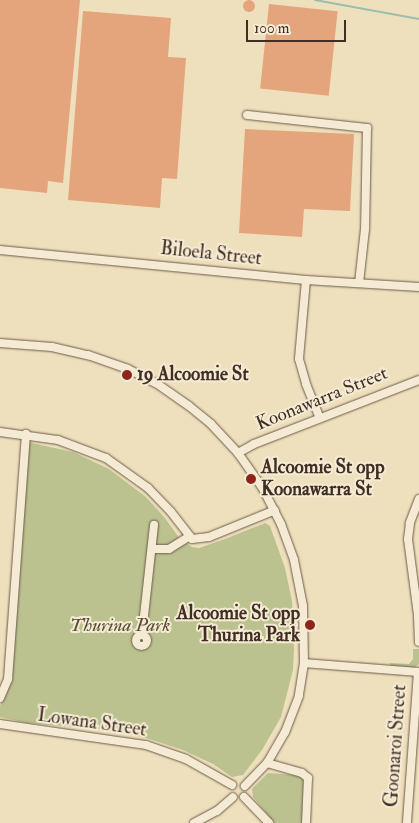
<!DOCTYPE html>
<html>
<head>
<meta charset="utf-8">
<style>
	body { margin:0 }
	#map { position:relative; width:419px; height:823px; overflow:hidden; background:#efe0bd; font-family:"IM FELL Double Pica",serif }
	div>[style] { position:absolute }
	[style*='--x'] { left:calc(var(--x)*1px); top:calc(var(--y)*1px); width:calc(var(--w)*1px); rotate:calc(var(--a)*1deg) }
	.green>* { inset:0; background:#bbc28f }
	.stream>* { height:2px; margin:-1px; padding:0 1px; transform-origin:1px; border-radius:1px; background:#9abdad }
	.building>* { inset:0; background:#e4a47c; transform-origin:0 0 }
	.round { border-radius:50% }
	.roads { filter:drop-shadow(0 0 1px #6c5a4a) drop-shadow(0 0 1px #6c5a4a) }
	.minor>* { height:8px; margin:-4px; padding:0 4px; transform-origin:4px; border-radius:4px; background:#f5ebd4 }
	.minor>.ring { margin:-4px; padding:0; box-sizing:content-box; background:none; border:8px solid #f5ebd4; border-radius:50% }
	.dots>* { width:14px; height:14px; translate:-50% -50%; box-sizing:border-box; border:2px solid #f5ebd4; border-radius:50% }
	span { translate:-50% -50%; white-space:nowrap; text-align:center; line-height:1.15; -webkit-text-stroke:4px #f5ebd4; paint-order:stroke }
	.street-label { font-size:19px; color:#402e24 }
	.poi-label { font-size:19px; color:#402e24; font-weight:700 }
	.left { translate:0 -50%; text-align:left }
	.right { translate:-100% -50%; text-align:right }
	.park-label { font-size:19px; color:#594c39; font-style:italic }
	.scale { position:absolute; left:246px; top:20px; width:100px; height:22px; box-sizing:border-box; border:2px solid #402e24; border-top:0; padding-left:6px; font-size:15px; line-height:18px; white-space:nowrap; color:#402e24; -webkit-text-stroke:4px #f5ebd4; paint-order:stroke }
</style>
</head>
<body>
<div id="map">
	<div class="green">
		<i style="clip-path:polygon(27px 442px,73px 452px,109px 469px,146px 497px,165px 518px,180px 539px,192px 547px,199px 548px,225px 539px,265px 523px,270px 526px,285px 568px,292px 601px,294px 648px,293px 670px,281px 717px,262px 750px,243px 775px,232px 777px,213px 764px,183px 750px,143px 737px,109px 730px,27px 723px,0 717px,0 706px,10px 680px)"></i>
		<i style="clip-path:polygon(413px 649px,419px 649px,419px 664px,414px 668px,390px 666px,390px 663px,409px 664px,413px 659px)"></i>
		<i style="clip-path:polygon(268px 773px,295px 775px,304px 779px,302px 823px,274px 823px,253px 797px,252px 789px)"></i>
	</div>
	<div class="stream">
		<i style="--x:315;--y:0;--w:106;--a:10.4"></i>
	</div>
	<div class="building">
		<i class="round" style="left:243px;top:0;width:12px;height:12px"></i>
		<i style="clip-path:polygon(0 0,80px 0,63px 183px,48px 181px,47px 193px,0 188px)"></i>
		<i style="left:269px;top:4px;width:69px;height:85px;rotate:6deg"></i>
		<i style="clip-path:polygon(83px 11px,171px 18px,168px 57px,186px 58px,177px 179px,162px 178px,160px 208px,68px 200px)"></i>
		<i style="clip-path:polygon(245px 129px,354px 134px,350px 211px,304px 209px,302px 237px,239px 233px)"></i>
	</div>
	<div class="roads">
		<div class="minor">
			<i style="--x:247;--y:115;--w:121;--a:6.2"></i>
			<i style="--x:367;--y:128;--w:101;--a:91.1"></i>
			<i style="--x:365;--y:229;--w:54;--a:96.3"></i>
			<i style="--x:0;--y:250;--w:307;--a:5.6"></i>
			<i style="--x:306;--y:280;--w:113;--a:3.5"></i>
			<i style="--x:306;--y:280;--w:79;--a:95.1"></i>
			<i style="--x:299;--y:359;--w:26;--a:74"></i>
			<i style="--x:306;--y:384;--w:37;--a:68"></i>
			<i style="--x:0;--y:343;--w:52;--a:4.4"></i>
			<i style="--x:52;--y:347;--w:37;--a:13"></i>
			<i style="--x:88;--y:355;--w:42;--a:19.3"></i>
			<i style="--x:128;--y:369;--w:31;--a:27"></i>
			<i style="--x:156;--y:383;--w:40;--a:34.9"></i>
			<i style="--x:189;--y:406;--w:28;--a:39"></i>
			<i style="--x:211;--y:424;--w:40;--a:47"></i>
			<i style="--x:238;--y:453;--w:42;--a:54.8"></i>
			<i style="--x:262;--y:487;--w:42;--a:62.8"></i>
			<i style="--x:281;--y:524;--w:38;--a:70"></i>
			<i style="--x:294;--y:560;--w:47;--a:78.9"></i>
			<i style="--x:303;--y:606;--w:57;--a:89"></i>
			<i style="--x:304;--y:663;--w:33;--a:99"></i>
			<i style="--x:299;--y:696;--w:39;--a:111"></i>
			<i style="--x:285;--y:732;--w:36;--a:120"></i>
			<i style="--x:267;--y:763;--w:32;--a:134"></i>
			<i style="--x:0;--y:432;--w:59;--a:7.9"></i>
			<i style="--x:58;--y:440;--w:51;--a:20.6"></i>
			<i style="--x:106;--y:458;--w:52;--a:35.5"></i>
			<i style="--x:148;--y:488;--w:33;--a:46"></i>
			<i style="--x:171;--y:512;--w:34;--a:52"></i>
			<i style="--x:192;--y:539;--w:17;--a:-7"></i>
			<i style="--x:209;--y:537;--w:71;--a:-22.2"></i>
			<i style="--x:238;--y:453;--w:18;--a:-29"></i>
			<i style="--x:254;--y:444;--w:177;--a:-21.2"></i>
			<i style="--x:419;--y:499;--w:26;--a:111"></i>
			<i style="--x:410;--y:523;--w:16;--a:97"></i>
			<i style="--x:408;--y:539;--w:77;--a:82.5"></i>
			<i style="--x:418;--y:615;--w:27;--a:88"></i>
			<i style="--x:152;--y:549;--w:17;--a:0"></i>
			<i style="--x:169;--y:549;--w:22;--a:-32"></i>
			<i style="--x:142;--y:634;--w:110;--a:-83.7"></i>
			<i class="ring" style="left:135.5px;top:634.5px;width:3px;height:3px"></i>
			<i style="--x:304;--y:663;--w:114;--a:4.5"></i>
			<i style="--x:418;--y:672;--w:151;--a:94.2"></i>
			<i style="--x:0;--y:698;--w:21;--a:-67"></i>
			<i style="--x:8;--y:679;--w:246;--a:-85.8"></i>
			<i style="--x:0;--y:724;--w:148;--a:8.2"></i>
			<i style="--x:146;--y:745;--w:42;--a:19.3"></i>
			<i style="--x:186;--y:759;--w:53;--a:29.5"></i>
			<i style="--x:267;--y:763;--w:36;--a:16"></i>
			<i style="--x:302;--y:773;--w:8;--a:40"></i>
			<i style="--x:308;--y:778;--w:45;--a:92.5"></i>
			<i style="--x:244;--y:797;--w:36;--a:46"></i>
			<i style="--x:194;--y:823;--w:26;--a:-28"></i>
			<i style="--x:217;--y:811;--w:21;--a:-41"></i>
		</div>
	</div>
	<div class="dots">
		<i style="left:127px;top:375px;background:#8f2418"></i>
		<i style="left:251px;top:479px;background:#8f2418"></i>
		<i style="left:310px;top:625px;background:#8f2418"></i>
	</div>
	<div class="street-label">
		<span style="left:211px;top:254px;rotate:6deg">Biloela Street</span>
		<span style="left:322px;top:399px;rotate:-22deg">Koonawarra Street</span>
		<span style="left:92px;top:723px;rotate:8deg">Lowana Street</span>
		<span style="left:396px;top:746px;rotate:-86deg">Goonaroi Street</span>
	</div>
	<div class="poi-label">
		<span class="left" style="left:137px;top:375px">19 Alcoomie St</span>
		<span class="left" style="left:261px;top:479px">Alcoomie St opp<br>Koonawarra St</span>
		<span class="right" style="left:300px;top:625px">Alcoomie St opp<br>Thurina Park</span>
	</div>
	<div class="park-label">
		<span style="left:120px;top:626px">Thurina Park</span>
	</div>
	<div class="scale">100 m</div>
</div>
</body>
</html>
